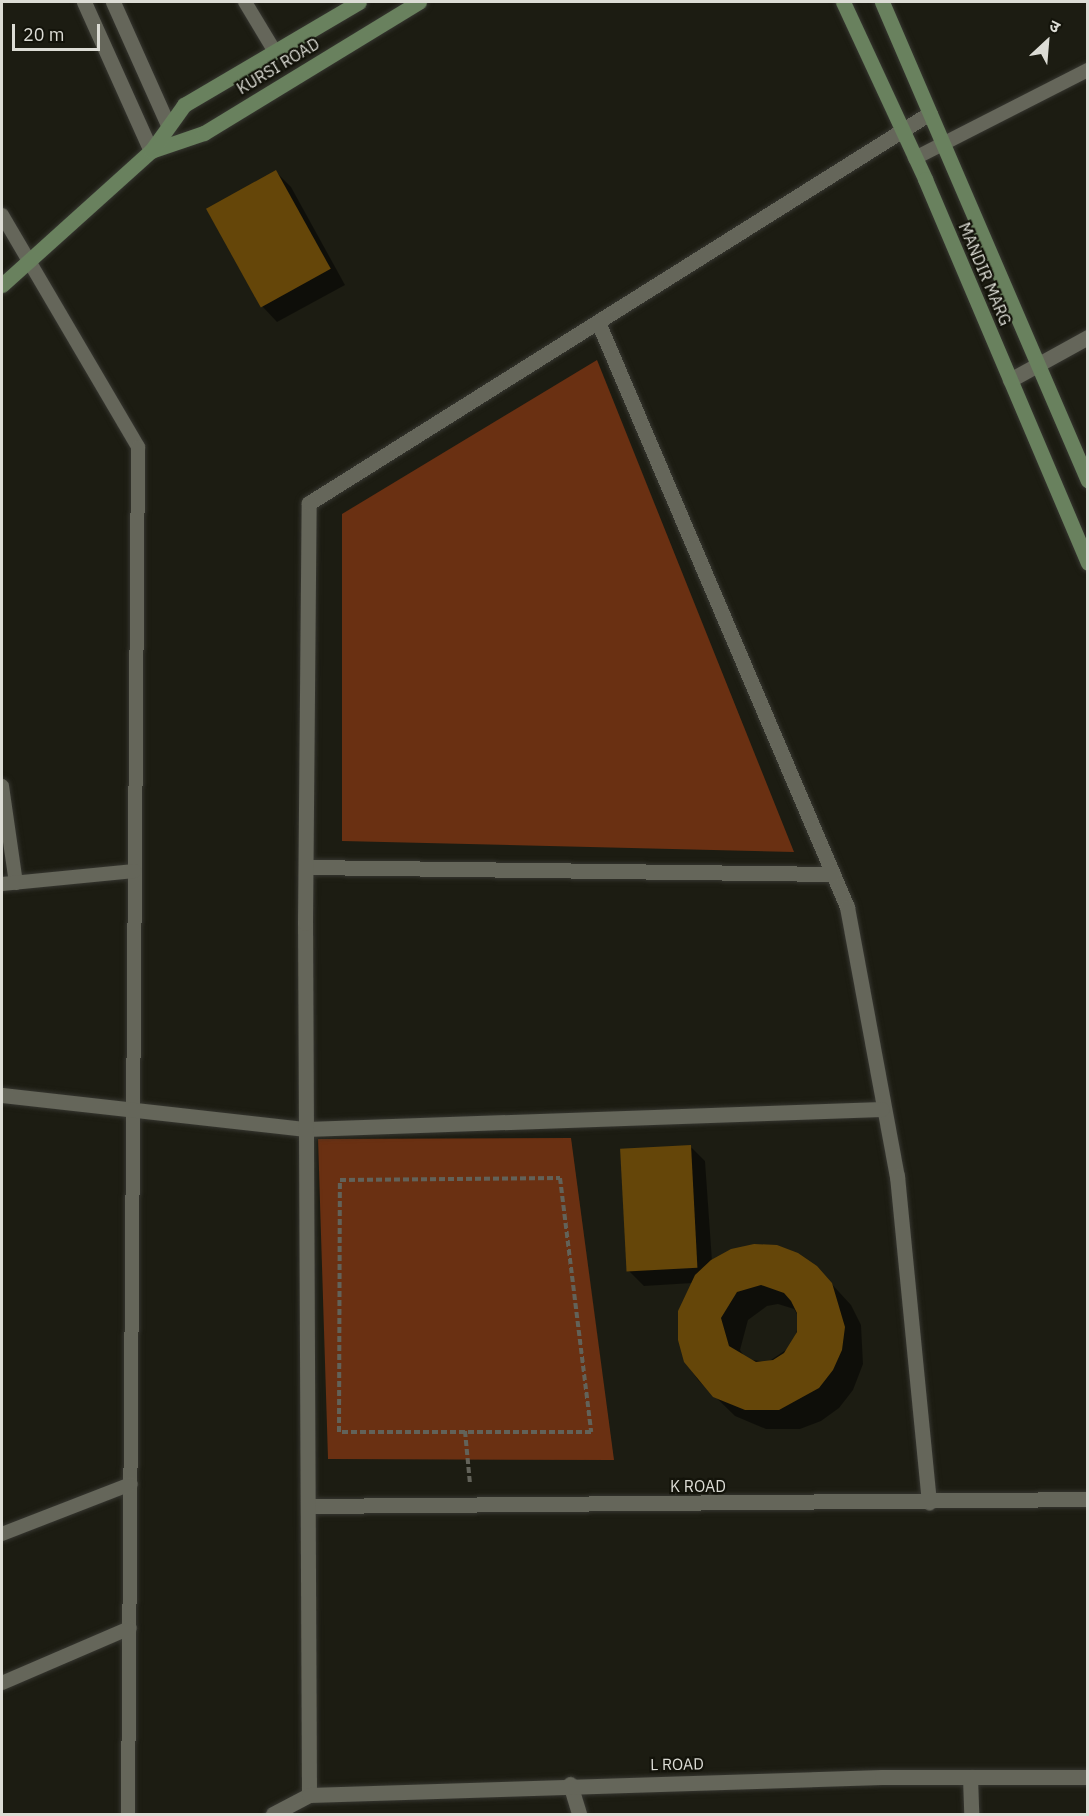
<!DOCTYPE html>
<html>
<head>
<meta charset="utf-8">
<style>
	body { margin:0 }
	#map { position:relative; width:1089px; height:1816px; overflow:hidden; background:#1c1c12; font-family:"IBM Plex Sans","Noto Sans Devanagari",sans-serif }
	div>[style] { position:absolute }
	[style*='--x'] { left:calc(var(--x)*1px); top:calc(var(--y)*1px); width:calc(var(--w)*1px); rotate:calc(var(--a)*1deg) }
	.green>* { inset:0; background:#6a3012 }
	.shadow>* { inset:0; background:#0007 }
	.building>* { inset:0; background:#654609; transform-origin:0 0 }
	.path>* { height:4px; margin-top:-2px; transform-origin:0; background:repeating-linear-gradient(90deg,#626259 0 6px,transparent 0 9px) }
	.roads { filter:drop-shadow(0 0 2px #363630) drop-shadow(0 0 2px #363630) }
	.lane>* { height:14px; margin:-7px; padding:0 7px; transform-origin:7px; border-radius:7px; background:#65665a }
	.street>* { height:15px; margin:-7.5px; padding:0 7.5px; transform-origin:7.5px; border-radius:7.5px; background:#65665a }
	.secondary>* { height:15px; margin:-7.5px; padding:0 7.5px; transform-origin:7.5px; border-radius:7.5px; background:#69815e }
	span { translate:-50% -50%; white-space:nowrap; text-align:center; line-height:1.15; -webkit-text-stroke:4.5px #13130a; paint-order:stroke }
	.street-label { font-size:16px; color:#dcdcd5 }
	.frame { position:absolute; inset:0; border:3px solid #dcdcd5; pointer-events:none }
	.north { position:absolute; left:1017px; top:12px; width:60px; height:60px; -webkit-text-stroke:4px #13130a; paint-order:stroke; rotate:26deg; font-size:16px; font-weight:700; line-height:24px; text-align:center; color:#dcdcd5 }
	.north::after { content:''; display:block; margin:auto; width:21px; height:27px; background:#dcdcd5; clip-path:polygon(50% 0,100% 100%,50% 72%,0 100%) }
	.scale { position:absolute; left:12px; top:24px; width:88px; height:27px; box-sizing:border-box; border:3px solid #dcdcd5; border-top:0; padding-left:8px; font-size:18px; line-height:21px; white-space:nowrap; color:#dcdcd5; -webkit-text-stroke:4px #13130a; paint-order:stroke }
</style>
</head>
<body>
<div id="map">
	<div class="green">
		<i style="clip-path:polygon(597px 360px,794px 852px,342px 841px,342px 514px)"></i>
		<i style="clip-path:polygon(571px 1138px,614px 1460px,328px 1459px,318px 1139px)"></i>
	</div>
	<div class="shadow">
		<i style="clip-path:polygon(276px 172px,291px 187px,345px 285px,277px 322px,262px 306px,208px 209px)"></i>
		<i style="clip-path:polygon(evenodd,690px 1146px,705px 1161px,712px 1261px,816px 1267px,851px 1305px,861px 1325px,863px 1364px,853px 1390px,839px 1408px,821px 1421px,800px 1429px,766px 1429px,735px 1416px,698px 1380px,685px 1361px,693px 1283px,644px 1286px,629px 1271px,690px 1146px,778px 1304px,794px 1309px,800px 1319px,793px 1345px,768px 1362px,746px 1359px,740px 1350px,748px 1320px,767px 1306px,778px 1304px)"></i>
	</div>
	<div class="building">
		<i style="left:276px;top:170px;width:113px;height:80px;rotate:61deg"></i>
		<i style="left:691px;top:1145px;width:123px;height:71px;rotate:87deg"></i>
		<i style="clip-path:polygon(evenodd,754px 1244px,777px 1245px,798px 1253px,817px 1266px,832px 1283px,845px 1327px,842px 1350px,833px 1370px,819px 1388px,779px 1410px,745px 1410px,713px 1397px,684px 1362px,678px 1340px,678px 1311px,695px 1275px,711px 1260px,731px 1249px,754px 1244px,761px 1285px,784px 1293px,791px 1301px,797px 1313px,797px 1332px,784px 1353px,773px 1360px,756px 1362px,729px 1346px,721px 1318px,737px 1292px,761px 1285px)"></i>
	</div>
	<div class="path">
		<i style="--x:560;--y:1178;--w:256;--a:83"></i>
		<i style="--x:591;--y:1432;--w:252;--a:180"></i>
		<i style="--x:339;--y:1432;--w:252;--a:-89.8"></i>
		<i style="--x:340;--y:1180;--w:220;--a:-0.5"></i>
		<i style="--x:465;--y:1431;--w:53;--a:84.6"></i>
	</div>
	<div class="roads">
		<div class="lane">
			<i style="--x:245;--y:2;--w:58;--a:59"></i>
			<i style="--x:915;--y:158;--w:194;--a:-27"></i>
			<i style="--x:2;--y:215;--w:269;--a:59.6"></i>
			<i style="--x:138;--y:447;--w:1367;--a:90.42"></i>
			<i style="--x:2;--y:786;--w:98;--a:81.8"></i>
			<i style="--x:2;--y:884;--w:133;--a:-5.6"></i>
			<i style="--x:2;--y:1534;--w:138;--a:-21.2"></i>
			<i style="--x:2;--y:1683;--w:139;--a:-23.3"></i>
		</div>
		<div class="street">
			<i style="--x:84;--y:2;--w:163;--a:65.8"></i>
			<i style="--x:113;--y:2;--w:135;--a:65.9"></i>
			<i style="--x:598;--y:322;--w:636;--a:66.94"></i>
			<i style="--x:847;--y:907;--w:274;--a:79.5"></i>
			<i style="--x:897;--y:1176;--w:328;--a:84.4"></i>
			<i style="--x:1010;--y:380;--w:89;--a:-28.9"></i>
			<i style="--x:306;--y:867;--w:527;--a:0.76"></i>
			<i style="--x:2;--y:1095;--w:306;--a:6.4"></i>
			<i style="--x:306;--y:1129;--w:576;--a:-1.99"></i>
			<i style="--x:308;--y:1506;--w:780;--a:-0.51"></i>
			<i style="--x:970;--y:1777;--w:37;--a:88"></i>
			<i style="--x:570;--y:1784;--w:31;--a:73"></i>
			<i style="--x:309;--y:1795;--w:872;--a:-90.26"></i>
			<i style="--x:305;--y:923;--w:420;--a:-89.5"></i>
			<i style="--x:309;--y:503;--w:733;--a:-32.13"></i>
			<i style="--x:273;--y:1814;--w:41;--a:-27.8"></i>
			<i style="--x:309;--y:1795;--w:573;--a:-1.8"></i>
			<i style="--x:882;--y:1777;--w:206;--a:0"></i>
		</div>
		<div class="secondary">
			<i style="--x:843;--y:2;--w:195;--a:65.1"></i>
			<i style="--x:925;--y:179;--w:417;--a:67"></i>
			<i style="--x:882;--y:2;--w:521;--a:66.73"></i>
			<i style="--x:151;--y:151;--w:56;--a:-18.8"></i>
			<i style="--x:204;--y:133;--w:252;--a:-31.4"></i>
			<i style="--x:2;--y:285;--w:200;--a:-42"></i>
			<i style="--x:151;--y:151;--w:57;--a:-54.3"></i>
			<i style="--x:184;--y:105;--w:203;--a:-30.5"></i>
		</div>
	</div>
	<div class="street-label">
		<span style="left:278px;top:66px;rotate:-31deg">KURSI ROAD</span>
		<span style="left:985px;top:274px;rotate:67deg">MANDIR MARG</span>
		<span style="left:698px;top:1486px">K ROAD</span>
		<span style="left:677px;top:1764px;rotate:-1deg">L ROAD</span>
	</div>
	<div class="frame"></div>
	<div class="north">उ</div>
	<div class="scale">20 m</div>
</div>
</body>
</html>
